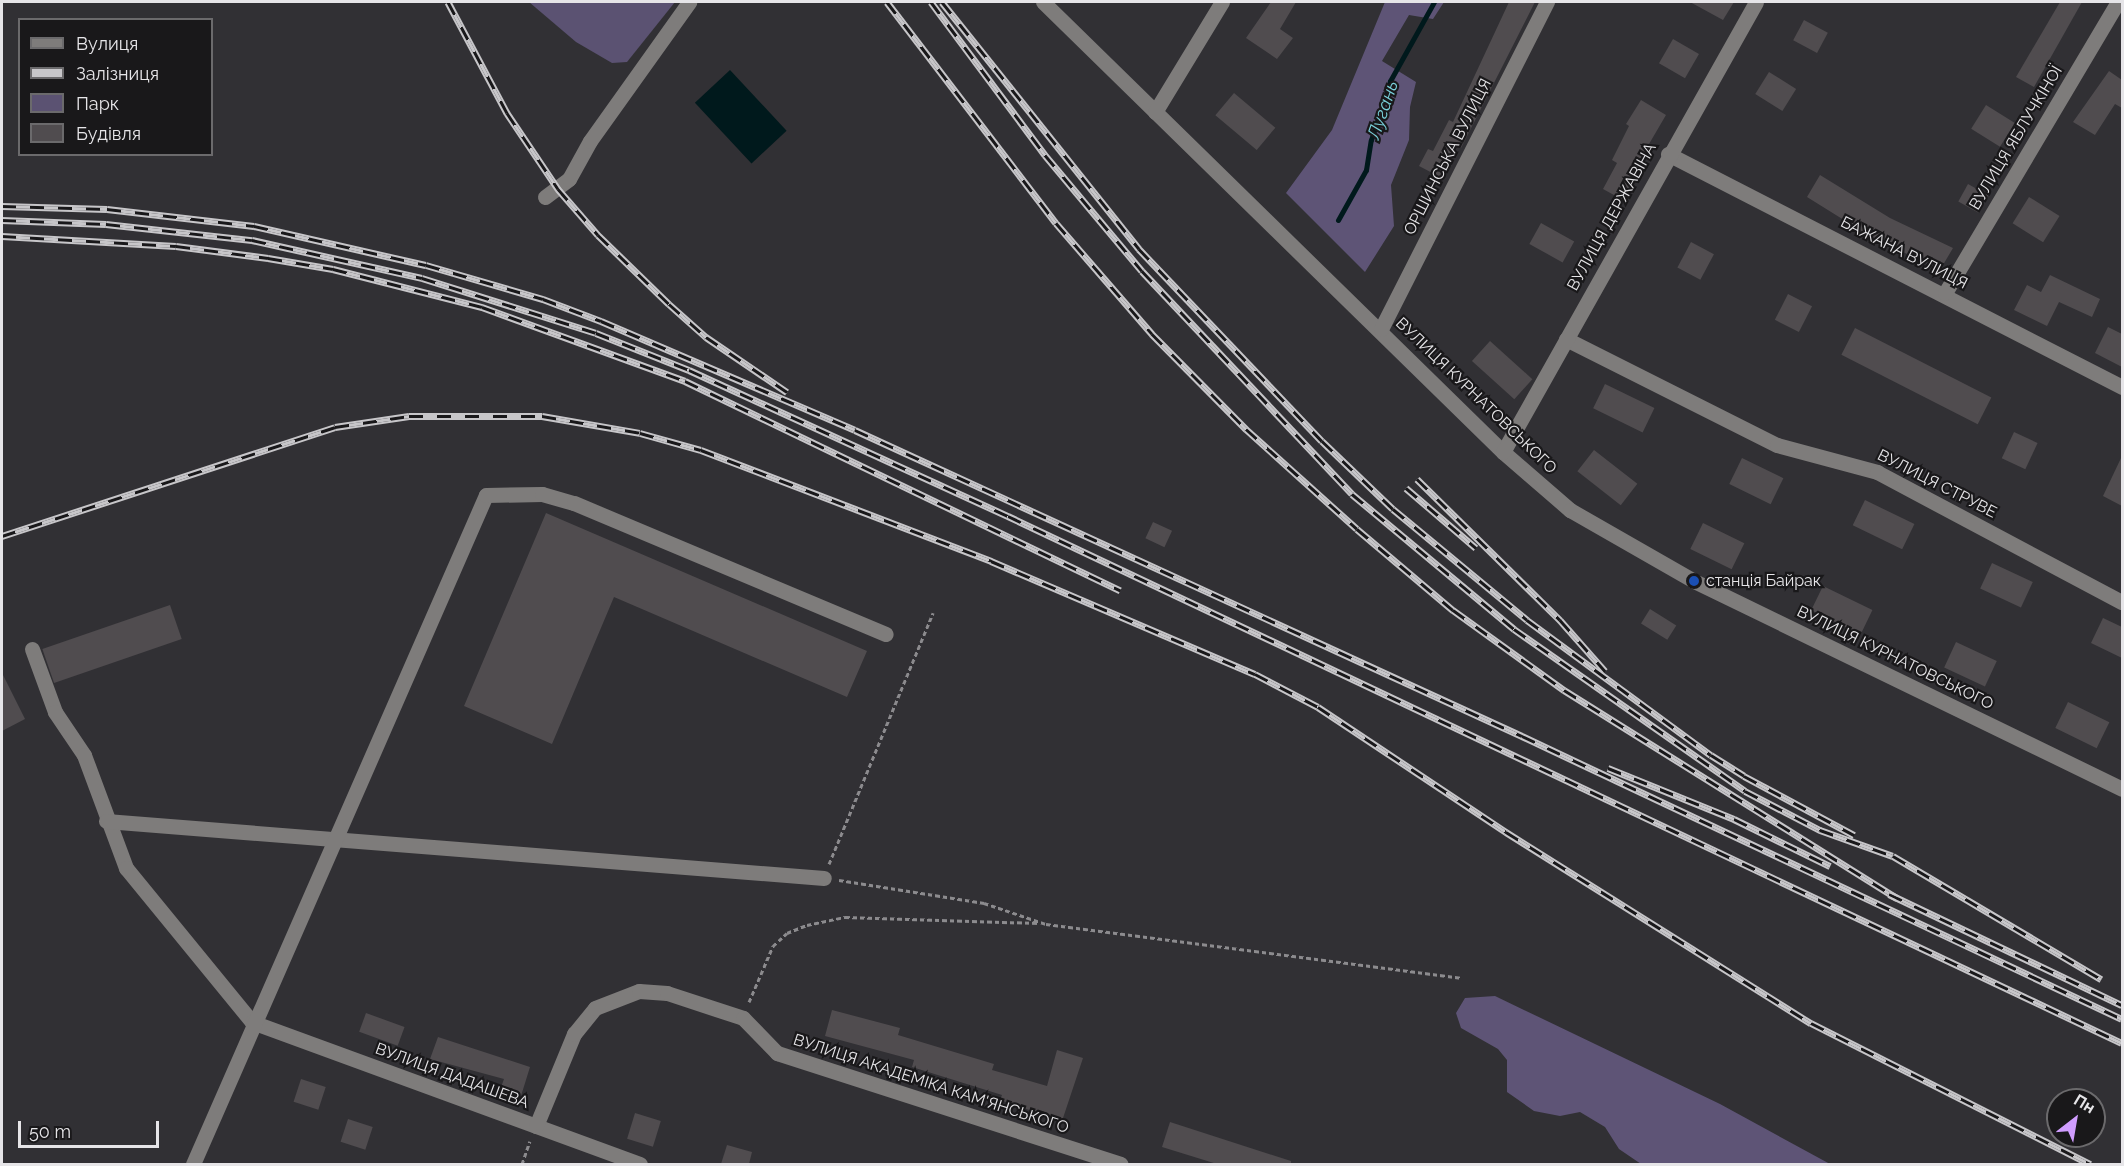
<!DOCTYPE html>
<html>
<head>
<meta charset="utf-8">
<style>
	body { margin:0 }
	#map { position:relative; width:2124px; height:1166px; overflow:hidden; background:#313034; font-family:Raleway,sans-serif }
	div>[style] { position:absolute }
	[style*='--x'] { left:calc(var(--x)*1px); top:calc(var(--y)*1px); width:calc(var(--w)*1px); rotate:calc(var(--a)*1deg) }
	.green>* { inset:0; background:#5b5272 }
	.forest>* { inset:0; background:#5e5476 }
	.water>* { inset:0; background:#00191c; transform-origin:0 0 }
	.stream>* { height:5px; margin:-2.5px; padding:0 2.5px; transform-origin:2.5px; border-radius:2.5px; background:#00191c }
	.building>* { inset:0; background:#504c4f; transform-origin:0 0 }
	.path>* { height:3px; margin-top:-1.5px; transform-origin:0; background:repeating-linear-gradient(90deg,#8c8b8e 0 4.5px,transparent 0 7.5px) }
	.minor>* { height:15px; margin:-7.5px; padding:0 7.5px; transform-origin:7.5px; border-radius:7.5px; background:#7e7c7b }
	.rail>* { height:7px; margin-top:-3.5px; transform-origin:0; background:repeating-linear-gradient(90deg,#19181a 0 14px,#c7c6c9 0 28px); box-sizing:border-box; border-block:2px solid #c7c6c9 }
	.dots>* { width:16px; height:16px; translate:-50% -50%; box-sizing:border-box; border:3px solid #19181a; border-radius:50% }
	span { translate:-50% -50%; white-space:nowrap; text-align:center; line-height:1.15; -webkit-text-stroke:4.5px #19181a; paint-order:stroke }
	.street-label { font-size:16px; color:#e6e5e8 }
	.poi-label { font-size:16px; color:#e6e5e8 }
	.left { translate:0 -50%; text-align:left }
	.water-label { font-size:18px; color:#7ad1db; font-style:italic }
	.frame { position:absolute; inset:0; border:3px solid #e6e5e8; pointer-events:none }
	.legend { position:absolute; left:18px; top:18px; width:195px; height:138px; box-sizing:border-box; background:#19181a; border:2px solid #6b6a6c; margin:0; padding:8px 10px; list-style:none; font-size:18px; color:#e6e5e8 }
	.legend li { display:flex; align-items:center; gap:12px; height:30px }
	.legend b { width:30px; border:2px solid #6b6a6c }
	.north { position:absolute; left:2046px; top:1088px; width:60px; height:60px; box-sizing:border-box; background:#19181a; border:2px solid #6b6a6c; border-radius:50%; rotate:31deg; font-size:16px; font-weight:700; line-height:24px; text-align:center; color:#e6e5e8 }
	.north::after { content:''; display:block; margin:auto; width:21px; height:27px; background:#d09dff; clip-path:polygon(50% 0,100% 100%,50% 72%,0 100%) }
	.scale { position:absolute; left:18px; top:1121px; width:141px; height:27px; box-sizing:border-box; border:3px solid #e6e5e8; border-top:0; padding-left:8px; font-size:18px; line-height:21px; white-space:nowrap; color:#e6e5e8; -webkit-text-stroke:4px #19181a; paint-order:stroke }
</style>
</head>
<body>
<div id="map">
	<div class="green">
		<i style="clip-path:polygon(529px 2px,675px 2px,627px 62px,612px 63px,576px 42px)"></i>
	</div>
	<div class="forest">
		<i style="clip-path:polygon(1385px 2px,1444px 2px,1433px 19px,1409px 15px,1382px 61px,1416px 82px,1410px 107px,1409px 140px,1391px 185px,1394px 226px,1365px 272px,1286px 193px,1332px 130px)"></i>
		<i style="clip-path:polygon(1495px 996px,1720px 1104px,1830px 1164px,1641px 1164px,1619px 1149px,1605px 1127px,1580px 1112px,1560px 1116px,1534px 1111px,1507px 1092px,1507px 1060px,1498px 1049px,1461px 1028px,1456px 1013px,1465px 998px)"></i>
	</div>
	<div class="water">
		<i style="left:730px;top:70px;width:83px;height:48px;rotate:47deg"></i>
	</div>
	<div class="stream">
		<i style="--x:1338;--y:220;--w:57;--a:-60.8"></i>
		<i style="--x:1366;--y:170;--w:30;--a:-81"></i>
		<i style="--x:1371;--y:140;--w:62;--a:-72.1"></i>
		<i style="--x:1390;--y:81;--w:90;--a:-60.9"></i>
	</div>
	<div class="building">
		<i style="clip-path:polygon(1271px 2px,1296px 2px,1280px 29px,1293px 38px,1277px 59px,1246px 38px)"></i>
		<i style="clip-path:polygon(1509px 2px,1535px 2px,1461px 148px,1456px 146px,1440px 177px,1419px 166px,1428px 149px,1433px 151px,1449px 120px,1453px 122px)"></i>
		<i style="clip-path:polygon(1690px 2px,1734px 2px,1723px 20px)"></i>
		<i style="clip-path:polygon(2060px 2px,2082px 2px,2034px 87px,2016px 77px)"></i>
		<i style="left:1804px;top:20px;width:27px;height:23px;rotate:28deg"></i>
		<i style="left:1673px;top:39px;width:30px;height:28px;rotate:30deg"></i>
		<i style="clip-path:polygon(2109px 71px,2122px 80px,2122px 108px,2115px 104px,2095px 135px,2073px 122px)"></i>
		<i style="left:1769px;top:72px;width:32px;height:26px;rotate:32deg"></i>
		<i style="left:1234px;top:93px;width:54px;height:29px;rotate:40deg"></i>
		<i style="clip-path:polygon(1641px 100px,1666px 115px,1628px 180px,1633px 182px,1623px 200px,1603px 189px,1617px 163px,1612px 160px,1629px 126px,1626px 124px)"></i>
		<i style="left:1986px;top:105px;width:34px;height:28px;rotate:32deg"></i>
		<i style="clip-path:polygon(1820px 175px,1890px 218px,1953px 248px,1940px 270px,1868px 235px,1807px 197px)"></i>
		<i style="left:1968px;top:184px;width:23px;height:20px;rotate:29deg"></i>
		<i style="left:2029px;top:197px;width:36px;height:31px;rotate:32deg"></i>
		<i style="left:1541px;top:223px;width:38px;height:24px;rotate:29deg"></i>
		<i style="left:1691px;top:242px;width:26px;height:29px;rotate:28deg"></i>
		<i style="clip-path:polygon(2050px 275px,2100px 299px,2092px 317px,2059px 302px,2047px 326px,2014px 310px,2027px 285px,2041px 292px)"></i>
		<i style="left:1788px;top:294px;width:27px;height:29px;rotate:27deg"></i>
		<i style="clip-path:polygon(2108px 327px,2122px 334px,2122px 367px,2095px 353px)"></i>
		<i style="left:1855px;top:328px;width:153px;height:30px;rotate:27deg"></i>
		<i style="left:1490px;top:341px;width:57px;height:27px;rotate:42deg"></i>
		<i style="left:1605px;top:384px;width:55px;height:27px;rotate:26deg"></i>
		<i style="left:2014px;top:432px;width:26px;height:29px;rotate:25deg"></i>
		<i style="left:1594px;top:450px;width:55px;height:27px;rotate:38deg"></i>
		<i style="clip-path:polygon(2122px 456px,2122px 506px,2103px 496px)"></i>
		<i style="left:1742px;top:458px;width:46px;height:29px;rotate:26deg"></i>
		<i style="left:1865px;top:500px;width:55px;height:28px;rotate:26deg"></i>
		<i style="clip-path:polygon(546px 513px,867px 651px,847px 697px,614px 597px,552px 744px,464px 706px)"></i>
		<i style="left:1153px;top:522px;width:21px;height:18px;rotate:25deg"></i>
		<i style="left:1703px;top:523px;width:46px;height:29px;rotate:26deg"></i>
		<i style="left:1992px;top:563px;width:45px;height:28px;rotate:25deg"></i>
		<i style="left:1823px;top:586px;width:55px;height:27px;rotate:26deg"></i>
		<i style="left:170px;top:605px;width:36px;height:135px;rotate:71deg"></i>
		<i style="left:1650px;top:609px;width:31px;height:17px;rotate:32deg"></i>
		<i style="clip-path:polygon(2103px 618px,2122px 627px,2122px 658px,2091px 643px)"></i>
		<i style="left:1956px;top:642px;width:45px;height:28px;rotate:25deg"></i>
		<i style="clip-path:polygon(2px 673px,25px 719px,2px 731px)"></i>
		<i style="left:2068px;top:702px;width:46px;height:29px;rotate:26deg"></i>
		<i style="clip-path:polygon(832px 1010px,900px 1028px,898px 1035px,994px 1064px,992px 1070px,1047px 1086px,1057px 1050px,1083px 1058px,1062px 1121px,1000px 1100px,1002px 1095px,912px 1067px,914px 1060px,825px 1036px)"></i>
		<i style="left:366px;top:1013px;width:41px;height:20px;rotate:20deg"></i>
		<i style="clip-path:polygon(438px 1037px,530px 1067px,521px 1096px,500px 1090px,504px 1079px,430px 1059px)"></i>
		<i style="left:301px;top:1079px;width:26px;height:24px;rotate:18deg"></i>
		<i style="left:635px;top:1113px;width:27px;height:27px;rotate:17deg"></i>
		<i style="left:348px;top:1119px;width:26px;height:24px;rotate:18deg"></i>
		<i style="clip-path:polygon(1170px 1122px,1291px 1161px,1291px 1164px,1217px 1164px,1162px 1147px)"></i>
		<i style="clip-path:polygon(727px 1145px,752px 1152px,749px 1164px,721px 1164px)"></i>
	</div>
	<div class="path">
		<i style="--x:829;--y:864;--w:272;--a:-67.5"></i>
		<i style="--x:839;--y:880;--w:147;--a:9"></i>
		<i style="--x:984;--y:903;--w:65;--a:18.7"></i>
		<i style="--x:1046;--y:924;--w:418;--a:7.4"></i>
		<i style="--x:749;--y:1002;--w:61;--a:-66.8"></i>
		<i style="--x:773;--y:946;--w:19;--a:-43"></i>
		<i style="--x:787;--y:933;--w:22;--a:-22"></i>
		<i style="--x:807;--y:925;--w:39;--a:-12"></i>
		<i style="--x:845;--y:917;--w:194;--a:1.8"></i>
		<i style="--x:522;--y:1164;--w:24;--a:-71"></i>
	</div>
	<div class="minor">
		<i style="--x:1043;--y:2;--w:644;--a:44.37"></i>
		<i style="--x:1503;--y:452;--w:89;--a:40.9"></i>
		<i style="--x:1570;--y:510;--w:143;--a:29.8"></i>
		<i style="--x:1694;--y:581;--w:476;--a:25.9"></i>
		<i style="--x:1155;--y:112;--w:129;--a:-58.7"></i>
		<i style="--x:1668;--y:154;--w:510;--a:27.17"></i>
		<i style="--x:545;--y:197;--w:30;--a:-37"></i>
		<i style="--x:569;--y:179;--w:43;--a:-61.1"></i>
		<i style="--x:590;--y:141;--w:171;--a:-54.5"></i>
		<i style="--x:1945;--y:293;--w:339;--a:-59.3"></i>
		<i style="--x:1381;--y:329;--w:367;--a:-63.1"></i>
		<i style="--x:1566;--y:339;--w:236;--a:26.7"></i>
		<i style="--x:1777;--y:445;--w:104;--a:15.1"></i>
		<i style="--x:1877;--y:472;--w:277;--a:28"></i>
		<i style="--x:1503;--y:452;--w:516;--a:-60.65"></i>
		<i style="--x:32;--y:649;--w:67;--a:69.9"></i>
		<i style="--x:55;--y:712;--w:52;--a:56"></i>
		<i style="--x:84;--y:755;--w:121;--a:69.6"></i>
		<i style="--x:126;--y:868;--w:199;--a:50.7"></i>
		<i style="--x:252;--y:1022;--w:413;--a:20.1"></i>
		<i style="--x:106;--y:821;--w:720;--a:4.54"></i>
		<i style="--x:536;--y:1126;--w:100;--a:-67.6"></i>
		<i style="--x:574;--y:1034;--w:33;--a:-51"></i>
		<i style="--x:595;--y:1008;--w:47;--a:-21.1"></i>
		<i style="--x:639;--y:991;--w:28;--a:4"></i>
		<i style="--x:667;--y:993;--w:80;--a:18.2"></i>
		<i style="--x:743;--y:1018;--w:49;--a:45.8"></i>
		<i style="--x:777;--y:1053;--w:361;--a:17.9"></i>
		<i style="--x:193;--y:1164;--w:730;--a:-66.35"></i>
		<i style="--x:486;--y:495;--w:56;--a:-1"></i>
		<i style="--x:542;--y:494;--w:33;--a:16"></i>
		<i style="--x:574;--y:503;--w:338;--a:22.8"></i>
	</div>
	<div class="rail">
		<i style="--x:448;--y:2;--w:126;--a:62"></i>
		<i style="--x:507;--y:113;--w:92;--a:56.1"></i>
		<i style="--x:558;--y:189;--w:61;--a:49"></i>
		<i style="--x:598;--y:235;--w:99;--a:44.2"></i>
		<i style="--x:669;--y:304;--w:50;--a:41.7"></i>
		<i style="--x:706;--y:337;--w:98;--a:34.2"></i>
		<i style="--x:887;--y:2;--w:278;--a:52.6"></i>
		<i style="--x:1056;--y:223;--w:147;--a:49.1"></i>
		<i style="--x:1152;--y:334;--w:134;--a:45.3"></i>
		<i style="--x:1246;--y:429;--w:149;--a:42"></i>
		<i style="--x:1357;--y:529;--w:126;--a:40.2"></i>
		<i style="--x:1453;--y:610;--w:137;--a:35.8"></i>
		<i style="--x:1564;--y:690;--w:393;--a:32"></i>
		<i style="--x:931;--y:2;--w:191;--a:53.3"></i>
		<i style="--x:1045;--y:155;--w:151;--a:50.1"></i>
		<i style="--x:1142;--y:271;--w:306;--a:46.7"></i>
		<i style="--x:1352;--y:494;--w:211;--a:39.8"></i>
		<i style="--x:1514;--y:629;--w:282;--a:35"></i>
		<i style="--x:1745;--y:791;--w:85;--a:27.5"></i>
		<i style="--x:1820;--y:830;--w:77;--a:19.6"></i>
		<i style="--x:1893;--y:856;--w:242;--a:30.6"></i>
		<i style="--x:942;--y:2;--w:316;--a:51.4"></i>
		<i style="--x:1139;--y:249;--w:265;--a:46.4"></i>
		<i style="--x:1322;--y:441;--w:98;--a:43.8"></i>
		<i style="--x:1393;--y:509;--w:174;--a:39.6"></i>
		<i style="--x:1527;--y:620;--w:228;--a:36.3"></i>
		<i style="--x:1711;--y:755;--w:39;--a:32"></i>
		<i style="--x:1744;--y:776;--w:125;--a:28.2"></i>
		<i style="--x:2;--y:206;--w:105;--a:1.6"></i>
		<i style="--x:107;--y:209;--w:148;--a:6.6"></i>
		<i style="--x:254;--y:226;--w:176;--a:12.8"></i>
		<i style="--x:426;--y:265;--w:122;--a:16.2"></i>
		<i style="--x:543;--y:299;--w:62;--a:20.8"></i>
		<i style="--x:601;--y:321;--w:276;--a:23.2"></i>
		<i style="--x:855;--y:430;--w:734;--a:24.64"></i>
		<i style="--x:1522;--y:736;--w:663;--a:25.25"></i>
		<i style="--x:2;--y:220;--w:104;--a:2.2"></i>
		<i style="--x:106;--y:224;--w:147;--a:6.3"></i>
		<i style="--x:252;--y:240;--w:174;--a:12.6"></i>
		<i style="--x:422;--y:278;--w:182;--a:17.5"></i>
		<i style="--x:596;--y:333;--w:100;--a:21.7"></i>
		<i style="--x:689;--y:370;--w:351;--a:24.6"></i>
		<i style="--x:1008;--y:516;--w:1232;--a:25.32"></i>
		<i style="--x:2;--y:236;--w:174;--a:3.3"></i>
		<i style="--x:176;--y:246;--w:93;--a:7.4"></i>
		<i style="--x:268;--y:258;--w:66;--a:9.6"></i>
		<i style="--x:333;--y:269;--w:154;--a:14.3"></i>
		<i style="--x:482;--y:307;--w:216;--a:20"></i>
		<i style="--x:685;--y:381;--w:483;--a:25.7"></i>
		<i style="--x:1417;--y:479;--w:201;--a:44.6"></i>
		<i style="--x:1560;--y:620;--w:68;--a:48.6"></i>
		<i style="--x:1406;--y:488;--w:92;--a:40.6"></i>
		<i style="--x:2;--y:536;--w:350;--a:-18.1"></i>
		<i style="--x:335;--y:427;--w:75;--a:-8.5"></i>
		<i style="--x:409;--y:416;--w:133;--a:0"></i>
		<i style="--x:542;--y:416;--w:99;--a:9.8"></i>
		<i style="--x:640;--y:433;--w:63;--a:15.6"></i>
		<i style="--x:701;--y:450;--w:311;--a:20.9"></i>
		<i style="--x:991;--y:561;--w:287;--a:23.2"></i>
		<i style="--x:1255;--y:674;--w:71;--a:27.6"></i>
		<i style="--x:1318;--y:707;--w:226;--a:33.6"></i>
		<i style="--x:1506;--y:832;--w:360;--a:32.1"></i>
		<i style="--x:1811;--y:1023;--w:313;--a:26.8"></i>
		<i style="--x:1608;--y:768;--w:136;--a:22"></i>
		<i style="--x:1734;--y:819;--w:107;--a:26.1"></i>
		<i style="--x:1889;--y:894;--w:258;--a:25.5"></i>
	</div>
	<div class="dots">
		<i style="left:1694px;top:581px;background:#1a4fb4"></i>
	</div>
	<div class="street-label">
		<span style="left:2016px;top:138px;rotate:-59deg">ВУЛИЦЯ ЯБЛУЧКІНОЇ</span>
		<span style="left:1448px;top:157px;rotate:-63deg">ОРШИНСЬКА ВУЛИЦЯ</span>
		<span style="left:1612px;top:217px;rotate:-61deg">ВУЛИЦЯ ДЕРЖАВІНА</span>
		<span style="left:1904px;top:253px;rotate:27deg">БАЖАНА ВУЛИЦЯ</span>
		<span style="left:1476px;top:396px;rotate:44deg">ВУЛИЦЯ КУРНАТОВСЬКОГО</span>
		<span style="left:1937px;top:484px;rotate:27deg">ВУЛИЦЯ СТРУВЕ</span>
		<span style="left:1895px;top:658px;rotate:26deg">ВУЛИЦЯ КУРНАТОВСЬКОГО</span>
		<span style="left:452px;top:1076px;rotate:20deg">ВУЛИЦЯ ДАДАШЕВА</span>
		<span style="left:931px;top:1084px;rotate:18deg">ВУЛИЦЯ АКАДЕМІКА КАМ'ЯНСЬКОГО</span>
	</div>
	<div class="poi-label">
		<span class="left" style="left:1706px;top:581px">станція Байрак</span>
	</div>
	<div class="water-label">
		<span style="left:1383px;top:110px;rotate:-71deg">Лугань</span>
	</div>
	<div class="frame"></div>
	<ul class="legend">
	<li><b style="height:8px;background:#7e7c7b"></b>Вулиця</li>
	<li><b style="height:8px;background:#c7c6c9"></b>Залізниця</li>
	<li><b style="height:16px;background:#5b5272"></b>Парк</li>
	<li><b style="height:16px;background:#504c4f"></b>Будівля</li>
	</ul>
	<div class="north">Пн</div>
	<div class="scale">50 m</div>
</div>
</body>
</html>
